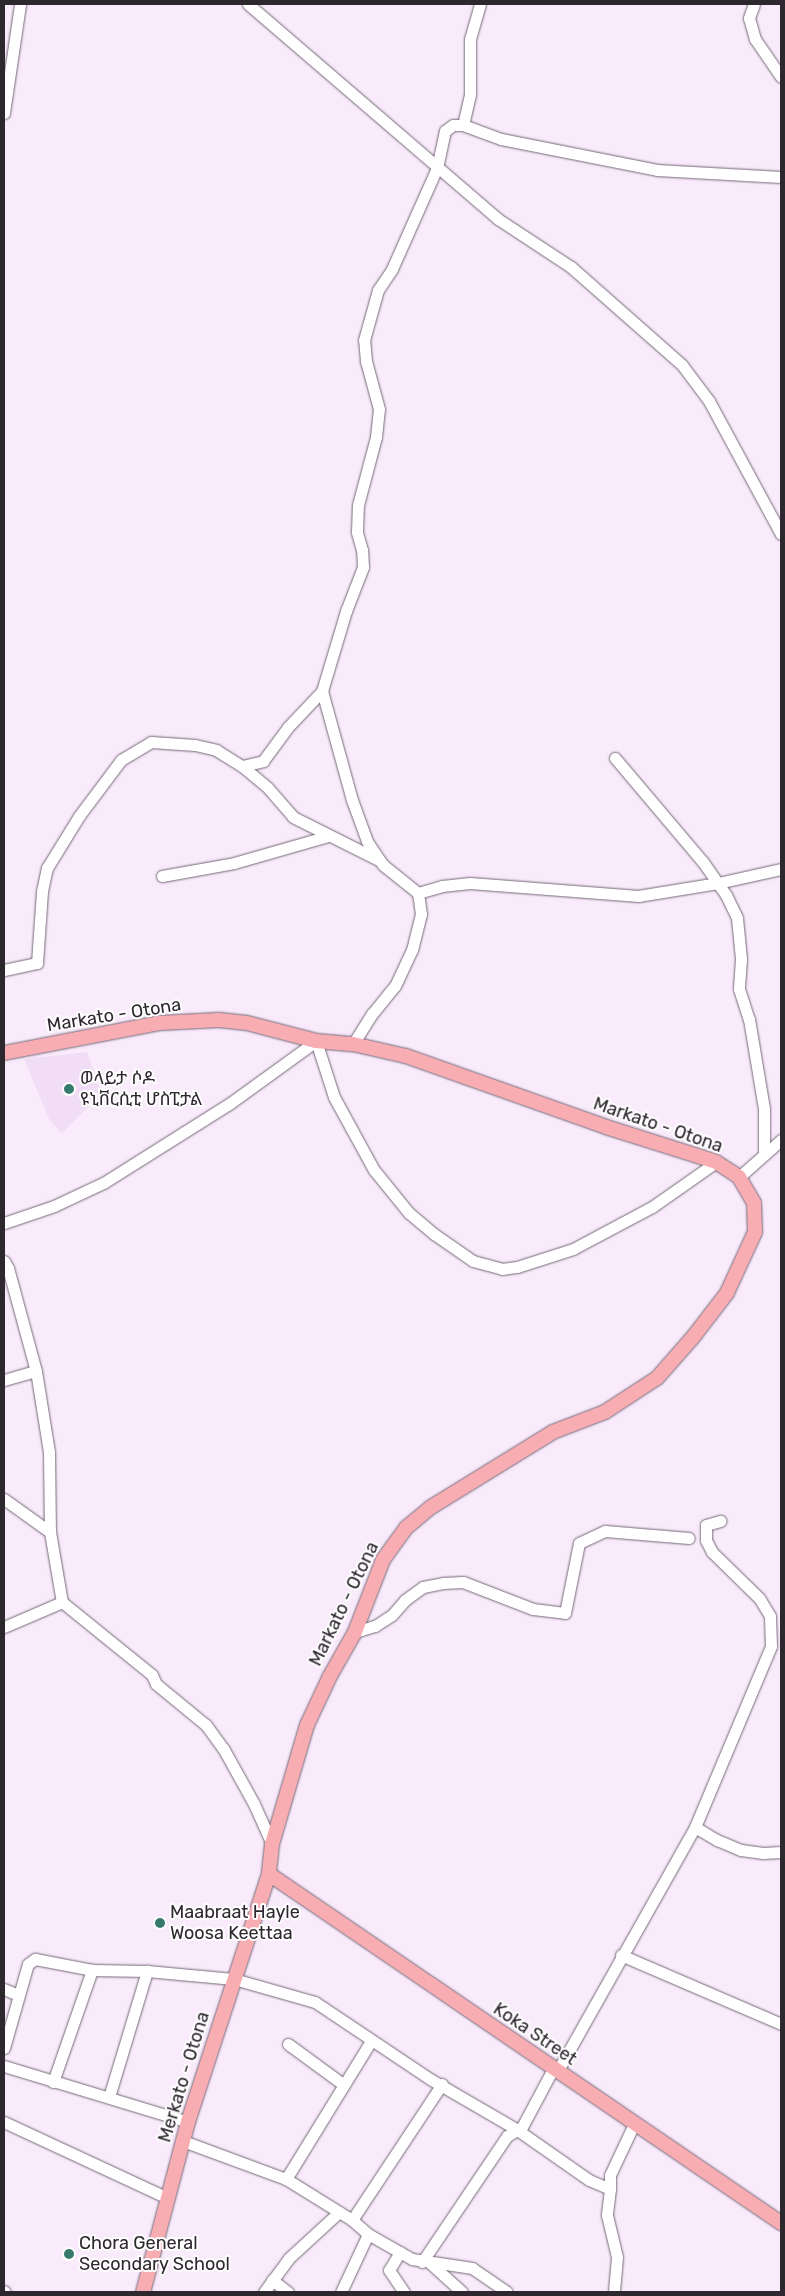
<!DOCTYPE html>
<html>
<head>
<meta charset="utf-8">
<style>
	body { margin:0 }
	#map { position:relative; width:785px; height:2296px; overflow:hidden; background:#faebfc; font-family:Rubik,"Noto Sans Ethiopic",sans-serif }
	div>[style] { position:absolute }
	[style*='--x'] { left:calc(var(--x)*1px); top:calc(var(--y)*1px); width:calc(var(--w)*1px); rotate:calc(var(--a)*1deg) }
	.built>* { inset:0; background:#f1ddf5 }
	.roads { filter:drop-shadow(0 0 1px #746877) drop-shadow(0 0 1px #746877) }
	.minor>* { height:11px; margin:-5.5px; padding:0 5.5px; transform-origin:5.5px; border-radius:5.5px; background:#fff }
	.major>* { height:14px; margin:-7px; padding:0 7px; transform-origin:7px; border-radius:7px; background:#f8adb3 }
	.dots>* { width:14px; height:14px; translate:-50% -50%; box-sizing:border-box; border:2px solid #fefefe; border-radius:50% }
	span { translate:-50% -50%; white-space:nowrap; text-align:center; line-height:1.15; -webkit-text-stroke:4px #fefefe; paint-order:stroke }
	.street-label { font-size:18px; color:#2d272e }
	.poi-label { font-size:18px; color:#2d272e }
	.left { translate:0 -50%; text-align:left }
	.frame { position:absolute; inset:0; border:5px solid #2d272e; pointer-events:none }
</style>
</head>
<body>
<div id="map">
	<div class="built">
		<i style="clip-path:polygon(87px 1052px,102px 1093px,62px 1133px,49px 1119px,24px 1059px)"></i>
	</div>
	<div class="roads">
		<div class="minor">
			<i style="--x:248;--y:4;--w:330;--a:40.7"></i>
			<i style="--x:498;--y:219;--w:87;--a:33.3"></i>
			<i style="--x:571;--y:267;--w:148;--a:41.4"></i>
			<i style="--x:682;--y:365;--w:45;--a:53.1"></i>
			<i style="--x:709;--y:401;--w:151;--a:61.6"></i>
			<i style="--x:754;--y:4;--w:15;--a:110"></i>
			<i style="--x:749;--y:18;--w:22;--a:74"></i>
			<i style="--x:755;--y:39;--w:46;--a:55.6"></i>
			<i style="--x:4;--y:113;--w:110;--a:-81.6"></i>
			<i style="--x:463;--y:125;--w:32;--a:-77"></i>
			<i style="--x:470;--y:94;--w:55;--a:-90"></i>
			<i style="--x:470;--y:39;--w:36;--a:-74"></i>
			<i style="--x:615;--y:758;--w:136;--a:49.8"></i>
			<i style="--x:703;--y:862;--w:40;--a:55.1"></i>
			<i style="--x:726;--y:895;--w:25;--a:64"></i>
			<i style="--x:737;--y:918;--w:41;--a:84.4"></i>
			<i style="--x:741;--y:959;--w:30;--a:94"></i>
			<i style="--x:739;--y:989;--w:32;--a:72"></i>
			<i style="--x:749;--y:1019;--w:91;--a:80.5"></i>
			<i style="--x:764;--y:1109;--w:45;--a:90"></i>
			<i style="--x:242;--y:766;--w:34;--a:40"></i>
			<i style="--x:268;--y:788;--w:38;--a:49"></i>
			<i style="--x:293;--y:817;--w:96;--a:26.6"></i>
			<i style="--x:162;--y:876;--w:73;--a:-10.2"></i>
			<i style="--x:234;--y:863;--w:98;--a:-16"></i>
			<i style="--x:418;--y:893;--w:25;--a:-16"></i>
			<i style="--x:442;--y:886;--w:28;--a:-6"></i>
			<i style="--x:470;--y:883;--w:169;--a:4.4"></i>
			<i style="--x:638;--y:896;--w:81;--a:-9.2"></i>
			<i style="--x:718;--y:883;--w:65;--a:-12.5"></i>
			<i style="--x:4;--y:970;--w:34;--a:-12"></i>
			<i style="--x:37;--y:963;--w:72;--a:-86"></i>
			<i style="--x:42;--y:891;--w:24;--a:-78"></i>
			<i style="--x:47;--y:868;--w:61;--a:-58.4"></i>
			<i style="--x:79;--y:816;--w:70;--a:-53.1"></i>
			<i style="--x:121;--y:760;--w:35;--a:-31"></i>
			<i style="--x:151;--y:742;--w:44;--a:3.9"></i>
			<i style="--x:195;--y:745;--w:22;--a:13"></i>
			<i style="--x:216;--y:750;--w:31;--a:32"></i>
			<i style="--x:242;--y:766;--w:22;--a:-13"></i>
			<i style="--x:263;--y:761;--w:42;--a:-53.7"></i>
			<i style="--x:288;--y:727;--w:50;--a:-46.6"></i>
			<i style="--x:353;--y:1044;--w:36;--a:-58"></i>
			<i style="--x:372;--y:1014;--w:36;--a:-51"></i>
			<i style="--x:395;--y:986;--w:40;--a:-65"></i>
			<i style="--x:412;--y:950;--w:37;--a:-76"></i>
			<i style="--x:421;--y:914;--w:21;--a:-98"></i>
			<i style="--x:418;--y:893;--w:45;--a:-141.3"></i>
			<i style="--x:383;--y:865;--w:29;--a:-124"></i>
			<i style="--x:367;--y:841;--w:44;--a:-110.1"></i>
			<i style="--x:352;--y:800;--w:113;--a:-105.4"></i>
			<i style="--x:322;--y:691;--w:84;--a:-73.3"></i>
			<i style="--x:346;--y:611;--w:47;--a:-68.9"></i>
			<i style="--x:363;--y:567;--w:17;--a:-93"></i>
			<i style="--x:362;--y:550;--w:19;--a:-106"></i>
			<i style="--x:357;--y:532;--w:27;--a:-88"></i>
			<i style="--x:358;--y:505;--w:70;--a:-75.2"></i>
			<i style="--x:376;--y:437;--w:28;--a:-84"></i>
			<i style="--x:379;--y:409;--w:50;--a:-105.2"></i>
			<i style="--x:366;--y:361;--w:21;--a:-95"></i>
			<i style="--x:364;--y:340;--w:52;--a:-74.4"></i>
			<i style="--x:378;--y:290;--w:25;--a:-56"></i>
			<i style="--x:392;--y:269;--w:111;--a:-66"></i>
			<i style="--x:437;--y:168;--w:38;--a:-78"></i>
			<i style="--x:445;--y:131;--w:10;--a:-37"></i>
			<i style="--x:453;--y:125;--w:10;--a:0"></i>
			<i style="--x:463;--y:125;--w:40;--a:20.2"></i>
			<i style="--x:501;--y:139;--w:159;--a:11.2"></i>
			<i style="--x:657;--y:170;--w:124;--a:3.2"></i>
			<i style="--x:739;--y:1177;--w:56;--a:-41.4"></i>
			<i style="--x:4;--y:1223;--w:53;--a:-18.8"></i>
			<i style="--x:54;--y:1206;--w:56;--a:-25.2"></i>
			<i style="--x:105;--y:1182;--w:146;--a:-32.2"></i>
			<i style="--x:229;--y:1104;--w:107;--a:-35.9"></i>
			<i style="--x:316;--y:1041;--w:59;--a:72.2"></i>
			<i style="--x:334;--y:1097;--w:83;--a:61.3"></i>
			<i style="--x:374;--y:1170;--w:55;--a:50.9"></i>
			<i style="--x:409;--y:1213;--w:33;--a:40"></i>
			<i style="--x:434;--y:1234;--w:47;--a:34.7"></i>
			<i style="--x:473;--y:1261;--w:30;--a:15"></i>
			<i style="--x:502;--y:1269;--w:15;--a:-8"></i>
			<i style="--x:517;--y:1267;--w:59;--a:-17.8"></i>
			<i style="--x:573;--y:1249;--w:89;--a:-28"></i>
			<i style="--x:652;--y:1207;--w:78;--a:-35.1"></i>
			<i style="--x:4;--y:1261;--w:8;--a:60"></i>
			<i style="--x:8;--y:1268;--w:107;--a:74.8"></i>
			<i style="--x:36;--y:1371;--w:82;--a:80.9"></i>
			<i style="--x:49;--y:1452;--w:80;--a:89.3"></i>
			<i style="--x:4;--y:1380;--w:33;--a:-16"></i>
			<i style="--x:4;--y:1499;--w:57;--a:35.7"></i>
			<i style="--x:50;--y:1532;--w:71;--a:80.3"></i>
			<i style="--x:62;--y:1602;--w:116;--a:39"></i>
			<i style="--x:152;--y:1675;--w:10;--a:66"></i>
			<i style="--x:156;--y:1684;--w:65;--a:39.4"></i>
			<i style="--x:206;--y:1725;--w:29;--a:54"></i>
			<i style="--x:223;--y:1748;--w:64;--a:61"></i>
			<i style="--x:254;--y:1804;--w:44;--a:65.8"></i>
			<i style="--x:4;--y:1627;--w:63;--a:-23.3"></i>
			<i style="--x:355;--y:1632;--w:21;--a:-17"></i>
			<i style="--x:375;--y:1626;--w:20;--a:-33"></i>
			<i style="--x:392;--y:1615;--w:20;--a:-49"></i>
			<i style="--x:405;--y:1600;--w:22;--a:-36"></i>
			<i style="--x:423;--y:1587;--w:20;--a:-11"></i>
			<i style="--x:443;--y:1583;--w:20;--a:-3"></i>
			<i style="--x:463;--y:1582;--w:75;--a:21.1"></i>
			<i style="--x:533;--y:1609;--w:32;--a:7"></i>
			<i style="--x:565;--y:1613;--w:71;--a:-78.7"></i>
			<i style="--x:579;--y:1543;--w:29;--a:-25"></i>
			<i style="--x:605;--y:1531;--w:84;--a:4.8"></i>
			<i style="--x:695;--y:1827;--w:26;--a:31"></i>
			<i style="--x:717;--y:1840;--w:26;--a:23"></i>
			<i style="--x:741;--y:1850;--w:22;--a:8"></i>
			<i style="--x:763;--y:1853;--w:18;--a:-3"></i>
			<i style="--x:621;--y:1955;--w:174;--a:23.3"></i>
			<i style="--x:4;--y:1989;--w:15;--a:23"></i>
			<i style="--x:288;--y:2044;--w:69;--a:36.2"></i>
			<i style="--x:4;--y:2048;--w:87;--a:-74.1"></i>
			<i style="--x:28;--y:1964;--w:9;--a:-36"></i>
			<i style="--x:35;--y:1959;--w:58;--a:10.9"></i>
			<i style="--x:92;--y:1970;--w:55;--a:1"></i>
			<i style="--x:147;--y:1971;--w:87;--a:5.3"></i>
			<i style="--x:234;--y:1979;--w:84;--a:15.9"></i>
			<i style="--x:315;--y:2002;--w:138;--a:33.8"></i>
			<i style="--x:430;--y:2079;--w:99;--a:30.2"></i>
			<i style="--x:516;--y:2129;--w:89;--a:34.9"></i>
			<i style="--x:589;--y:2180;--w:23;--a:23"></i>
			<i style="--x:610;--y:2189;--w:26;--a:97"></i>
			<i style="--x:607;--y:2215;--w:43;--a:76.6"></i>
			<i style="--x:617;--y:2257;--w:35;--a:95"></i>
			<i style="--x:4;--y:2066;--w:192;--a:16.9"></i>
			<i style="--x:557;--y:2072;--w:281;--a:-60.6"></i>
			<i style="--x:695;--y:1827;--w:196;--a:-67.2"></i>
			<i style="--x:771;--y:1646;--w:30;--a:-92"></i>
			<i style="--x:770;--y:1616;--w:21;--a:-121"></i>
			<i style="--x:759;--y:1598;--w:66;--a:-135.6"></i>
			<i style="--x:712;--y:1552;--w:13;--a:-117"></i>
			<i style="--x:706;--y:1540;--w:15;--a:-90"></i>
			<i style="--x:706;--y:1525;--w:15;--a:-16"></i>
			<i style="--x:53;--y:2082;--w:119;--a:-70.8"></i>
			<i style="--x:109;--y:2097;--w:132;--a:-73.2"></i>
			<i style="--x:4;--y:2122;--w:181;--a:24.9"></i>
			<i style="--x:183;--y:2141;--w:110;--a:20.3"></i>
			<i style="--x:286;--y:2179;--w:78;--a:31.8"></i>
			<i style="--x:352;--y:2220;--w:21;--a:41"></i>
			<i style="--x:368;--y:2234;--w:51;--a:29.6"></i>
			<i style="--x:412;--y:2259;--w:61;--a:8.5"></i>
			<i style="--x:472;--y:2268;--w:42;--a:34.4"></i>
			<i style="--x:286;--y:2179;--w:162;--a:-58.4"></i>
			<i style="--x:610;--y:2189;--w:14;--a:-90"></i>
			<i style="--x:610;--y:2175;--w:56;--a:-64.8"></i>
			<i style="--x:352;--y:2220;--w:163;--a:-56.5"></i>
			<i style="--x:400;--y:2252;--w:21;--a:121"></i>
			<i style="--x:389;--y:2270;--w:27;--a:56"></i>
			<i style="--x:422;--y:2262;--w:152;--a:-56"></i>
			<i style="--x:507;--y:2136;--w:17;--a:-31"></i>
			<i style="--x:522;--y:2127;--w:66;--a:-61.9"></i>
			<i style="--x:430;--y:2263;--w:43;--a:42.2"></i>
			<i style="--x:272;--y:2280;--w:20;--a:37"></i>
			<i style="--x:4;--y:2291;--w:1;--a:45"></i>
			<i style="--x:264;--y:2292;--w:42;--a:-53.7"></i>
			<i style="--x:289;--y:2258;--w:68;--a:-42.6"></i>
			<i style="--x:341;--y:2292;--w:64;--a:-65"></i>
		</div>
		<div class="major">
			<i style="--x:4;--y:1053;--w:159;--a:-10.9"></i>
			<i style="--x:160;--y:1023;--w:59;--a:-2.9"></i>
			<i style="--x:219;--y:1020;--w:28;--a:6"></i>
			<i style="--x:247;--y:1023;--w:71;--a:14.6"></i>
			<i style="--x:316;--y:1041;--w:37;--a:5"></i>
			<i style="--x:353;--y:1044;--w:54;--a:12.8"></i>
			<i style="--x:406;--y:1056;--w:212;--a:19.5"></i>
			<i style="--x:606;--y:1127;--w:96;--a:17.5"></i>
			<i style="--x:698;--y:1156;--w:19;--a:18"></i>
			<i style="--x:716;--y:1162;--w:27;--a:33"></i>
			<i style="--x:739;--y:1177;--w:30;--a:60"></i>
			<i style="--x:754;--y:1203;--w:29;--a:88"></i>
			<i style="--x:755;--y:1232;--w:67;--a:114.7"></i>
			<i style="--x:727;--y:1293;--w:54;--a:127.5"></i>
			<i style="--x:694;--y:1336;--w:56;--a:131.4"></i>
			<i style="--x:657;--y:1378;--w:62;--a:146.8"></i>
			<i style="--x:605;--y:1412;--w:56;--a:159"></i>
			<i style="--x:553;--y:1432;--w:143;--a:148.4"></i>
			<i style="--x:431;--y:1507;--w:33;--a:140"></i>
			<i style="--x:406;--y:1528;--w:39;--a:126"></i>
			<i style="--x:383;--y:1560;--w:77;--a:111.3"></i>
			<i style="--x:355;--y:1632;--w:51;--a:119.6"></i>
			<i style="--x:330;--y:1676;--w:54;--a:115.1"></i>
			<i style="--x:307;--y:1725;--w:124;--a:106.4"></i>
			<i style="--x:272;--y:1844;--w:30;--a:96"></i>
			<i style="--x:269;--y:1874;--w:261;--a:108.1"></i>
			<i style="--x:188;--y:2122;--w:176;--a:104.8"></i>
			<i style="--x:269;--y:1874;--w:620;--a:34.28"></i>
		</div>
	</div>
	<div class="dots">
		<i style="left:69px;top:1089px;background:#367a6e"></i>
		<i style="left:160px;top:1923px;background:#367a6e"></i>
		<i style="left:69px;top:2254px;background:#367a6e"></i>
	</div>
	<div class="street-label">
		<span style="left:114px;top:1015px;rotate:-9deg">Markato - Otona</span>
		<span style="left:658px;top:1125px;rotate:19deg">Markato - Otona</span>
		<span style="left:344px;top:1604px;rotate:-64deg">Markato - Otona</span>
		<span style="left:535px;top:2034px;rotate:34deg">Koka Street</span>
		<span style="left:184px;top:2077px;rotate:-73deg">Merkato - Otona</span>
	</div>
	<div class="poi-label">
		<span class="left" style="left:80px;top:1089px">ወላይታ ሶዶ<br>ዩኒቨርሲቲ ሆስፒታል</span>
		<span class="left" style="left:170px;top:1923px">Maabraat Hayle<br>Woosa Keettaa</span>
		<span class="left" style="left:79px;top:2254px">Chora General<br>Secondary School</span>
	</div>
	<div class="frame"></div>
</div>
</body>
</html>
